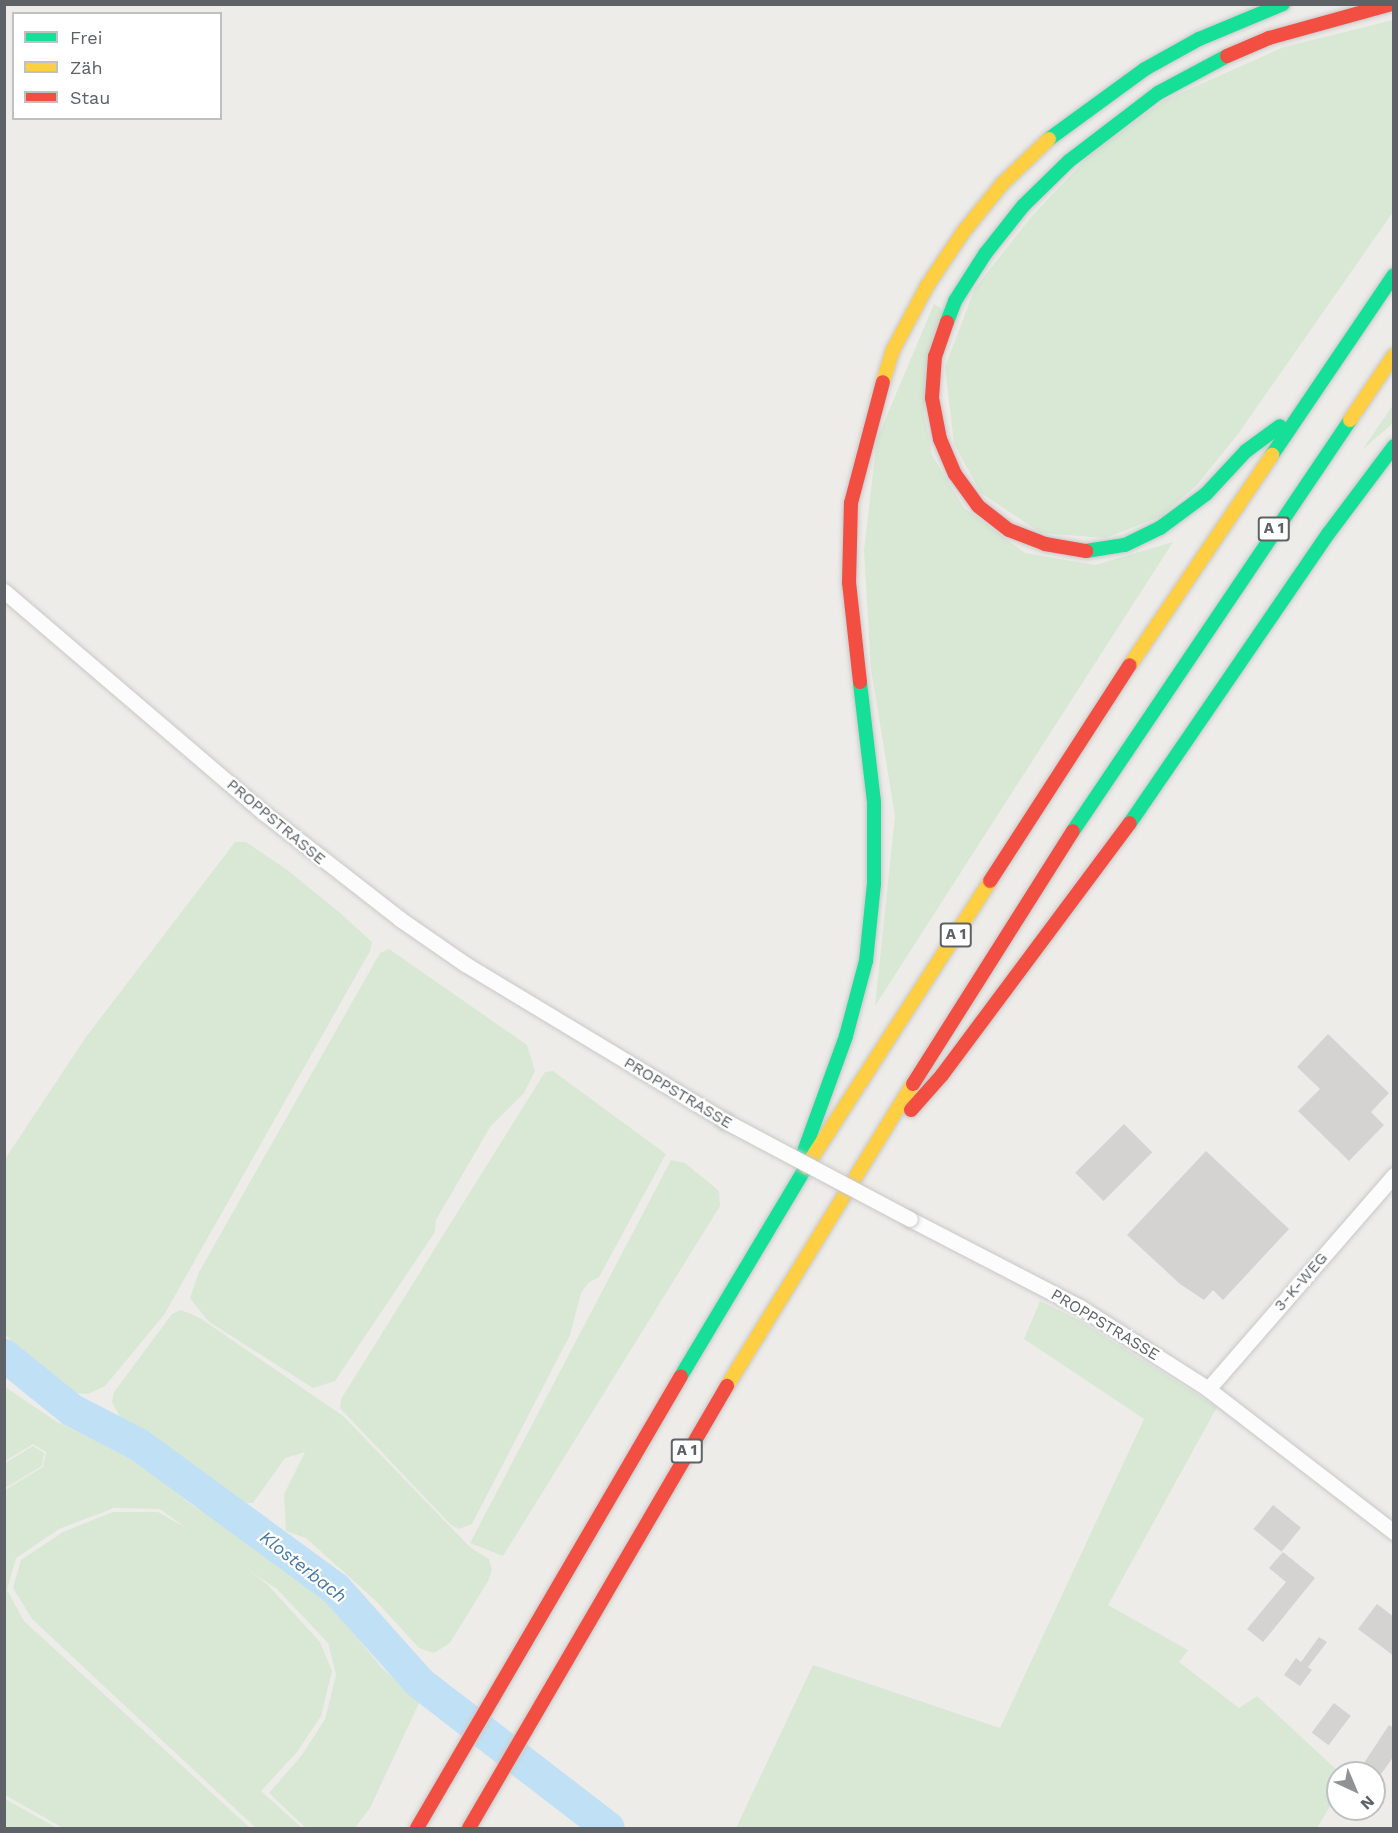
<!DOCTYPE html>
<html>
<head>
<meta charset="utf-8">
<style>
	body { margin:0 }
	#map { position:relative; width:1398px; height:1833px; overflow:hidden; background:#edece9; font-family:"Work Sans",sans-serif }
	div>[style] { position:absolute }
	[style*='--x'] { left:calc(var(--x)*1px); top:calc(var(--y)*1px); width:calc(var(--w)*1px); rotate:calc(var(--a)*1deg) }
	.green>* { inset:0; background:#d8e8d5 }
	.river>* { height:33px; margin:-16.5px; padding:0 16.5px; transform-origin:16.5px; border-radius:16.5px; background:#c0e1f5 }
	.building>* { inset:0; background:#d4d3d2; transform-origin:0 0 }
	.roads { filter:drop-shadow(0 0 2px #c8c8c8) drop-shadow(0 0 2px #c8c8c8) }
	.street>* { height:15px; margin:-7.5px; padding:0 7.5px; transform-origin:7.5px; border-radius:7.5px; background:#fcfcfc }
	.fast>* { height:14px; margin:-7px; padding:0 7px; transform-origin:7px; border-radius:7px; background:#16e098 }
	.slow>* { height:14px; margin:-7px; padding:0 7px; transform-origin:7px; border-radius:7px; background:#ffcf43 }
	.jam>* { height:14px; margin:-7px; padding:0 7px; transform-origin:7px; border-radius:7px; background:#f24e42 }
	.bridges { filter:drop-shadow(0 0 2px #c8c8c8) drop-shadow(0 0 2px #c8c8c8) }
	.street-bridge>* { height:15px; margin:-7.5px; padding:0 7.5px; transform-origin:7.5px; border-radius:7.5px; background:#fcfcfc }
	span { translate:-50% -50%; white-space:nowrap; text-align:center; line-height:1.15; -webkit-text-stroke:4.5px #fff; paint-order:stroke }
	.shield-label span { padding:2px 4px; background:#fff; border:2px solid; border-radius:4px; -webkit-text-stroke-width:0 }
	.shield-label { font-size:15px; color:#5e6266; font-weight:700 }
	.street-label { font-size:16px; color:#5e6266 }
	.water-label { font-size:18px; color:#4679a3; font-style:italic }
	.frame { position:absolute; inset:0; border:6px solid #5e6266; pointer-events:none }
	.legend { position:absolute; left:12px; top:12px; width:210px; height:108px; box-sizing:border-box; background:#fff; border:2px solid #bfc0c2; margin:0; padding:8px 10px; list-style:none; font-size:18px; color:#5e6266 }
	.legend li { display:flex; align-items:center; gap:12px; height:30px }
	.legend b { width:30px; border:2px solid #bfc0c2 }
	.north { position:absolute; left:1326px; top:1761px; width:60px; height:60px; box-sizing:border-box; background:#fff; border:2px solid #bfc0c2; border-radius:50%; rotate:136deg; font-size:16px; font-weight:700; line-height:24px; text-align:center; color:#5e6266 }
	.north::after { content:''; display:block; margin:auto; width:21px; height:27px; background:#909294; clip-path:polygon(50% 0,100% 100%,50% 72%,0 100%) }
</style>
</head>
<body>
<div id="map">
	<div class="green">
		<i style="clip-path:polygon(1393px 20px,1393px 212px,1238px 434px,1197px 485px,1160px 517px,1105px 538px,1041px 533px,981px 493px,954px 444px,945px 367px,975px 288px,1032px 216px,1090px 155px,1165px 100px,1284px 47px)"></i>
		<i style="clip-path:polygon(934px 304px,945px 311px,924px 412px,932px 455px,964px 508px,1025px 553px,1095px 565px,1173px 542px,875px 1006px,895px 816px,871px 669px,864px 550px,877px 439px)"></i>
		<i style="clip-path:polygon(1393px 405px,1393px 423px,1363px 449px)"></i>
		<i style="clip-path:polygon(235px 842px,246px 842px,286px 869px,339px 912px,372px 942px,370px 951px,164px 1315px,105px 1386px,88px 1394px,76px 1393px,5px 1335px,5px 1159px,86px 1037px)"></i>
		<i style="clip-path:polygon(389px 949px,527px 1045px,535px 1071px,524px 1093px,490px 1127px,436px 1220px,435px 1232px,335px 1381px,313px 1388px,208px 1321px,190px 1298px,199px 1272px,380px 953px)"></i>
		<i style="clip-path:polygon(553px 1071px,666px 1154px,599px 1277px,588px 1283px,581px 1293px,570px 1335px,472px 1524px,459px 1529px,451px 1525px,340px 1408px,341px 1399px,545px 1072px)"></i>
		<i style="clip-path:polygon(671px 1160px,685px 1163px,719px 1191px,720px 1206px,503px 1556px,470px 1543px)"></i>
		<i style="clip-path:polygon(1040px 1301px,1079px 1320px,1217px 1407px,1108px 1605px,1188px 1650px,1179px 1662px,1239px 1708px,1257px 1696px,1340px 1773px,1338px 1793px,1317px 1828px,736px 1828px,813px 1665px,1000px 1728px,1144px 1419px,1024px 1339px)"></i>
		<i style="clip-path:polygon(181px 1310px,200px 1318px,343px 1416px,471px 1548px,489px 1559px,492px 1570px,488px 1581px,450px 1643px,434px 1653px,419px 1648px,376px 1601px,306px 1538px,286px 1531px,284px 1494px,305px 1452px,285px 1458px,253px 1503px,231px 1502px,121px 1419px,112px 1402px,114px 1392px,172px 1314px)"></i>
		<i style="clip-path:polygon(5px 1387px,57px 1422px,137px 1461px,193px 1506px,241px 1533px,321px 1594px,382px 1668px,420px 1701px,370px 1808px,355px 1828px,306px 1828px,269px 1793px,302px 1755px,325px 1719px,336px 1675px,328px 1643px,277px 1589px,248px 1570px,268px 1585px,320px 1642px,332px 1671px,321px 1716px,297px 1752px,261px 1791px,302px 1828px,256px 1828px,32px 1619px,13px 1588px,21px 1560px,63px 1532px,113px 1512px,158px 1512px,186px 1528px,160px 1509px,114px 1508px,59px 1529px,16px 1558px,7px 1590px,24px 1621px,250px 1828px,63px 1828px,5px 1795px,5px 1490px,43px 1467px,46px 1452px,33px 1444px,5px 1461px)"></i>
		<i style="clip-path:polygon(33px 1446px,44px 1453px,42px 1466px,5px 1488px,5px 1463px)"></i>
		<i style="clip-path:polygon(4px 1799px,5px 1799px,57px 1828px,5px 1828px)"></i>
	</div>
	<div class="river">
		<i style="--x:4;--y:1355;--w:87;--a:39"></i>
		<i style="--x:72;--y:1410;--w:74;--a:27.3"></i>
		<i style="--x:138;--y:1444;--w:244;--a:36.2"></i>
		<i style="--x:335;--y:1588;--w:127;--a:48.2"></i>
		<i style="--x:420;--y:1683;--w:237;--a:37.6"></i>
	</div>
	<div class="building">
		<i style="clip-path:polygon(1328px 1034px,1389px 1093px,1371px 1112px,1384px 1125px,1349px 1161px,1298px 1111px,1320px 1089px,1297px 1067px)"></i>
		<i style="left:1124px;top:1124px;width:40px;height:69px;rotate:45deg"></i>
		<i style="clip-path:polygon(1206px 1151px,1289px 1229px,1223px 1300px,1213px 1290px,1204px 1300px,1180px 1284px,1127px 1235px)"></i>
		<i style="left:1273px;top:1505px;width:36px;height:31px;rotate:39deg"></i>
		<i style="clip-path:polygon(1283px 1552px,1315px 1578px,1263px 1642px,1247px 1629px,1286px 1582px,1269px 1568px)"></i>
		<i style="clip-path:polygon(1377px 1604px,1394px 1617px,1394px 1656px,1358px 1629px)"></i>
		<i style="clip-path:polygon(1319px 1637px,1327px 1642px,1308px 1667px,1312px 1670px,1300px 1686px,1284px 1675px,1296px 1658px,1301px 1662px)"></i>
		<i style="left:1334px;top:1703px;width:21px;height:37px;rotate:37deg"></i>
		<i style="clip-path:polygon(1389px 1725px,1394px 1728px,1394px 1756px,1379px 1777px,1362px 1766px)"></i>
	</div>
	<div class="roads">
		<div class="street">
			<i style="--x:4;--y:591;--w:342;--a:40.5"></i>
			<i style="--x:264;--y:813;--w:172;--a:37.9"></i>
			<i style="--x:400;--y:919;--w:79;--a:34.7"></i>
			<i style="--x:465;--y:964;--w:304;--a:31.1"></i>
			<i style="--x:910;--y:1219;--w:191;--a:27.4"></i>
			<i style="--x:1080;--y:1307;--w:152;--a:32.6"></i>
			<i style="--x:1208;--y:1389;--w:235;--a:37.6"></i>
			<i style="--x:1208;--y:1389;--w:284;--a:-49"></i>
		</div>
		<div class="fast">
			<i style="--x:1049;--y:139;--w:119;--a:-36.1"></i>
			<i style="--x:1145;--y:69;--w:62;--a:-29.1"></i>
			<i style="--x:1199;--y:39;--w:91;--a:-22.6"></i>
			<i style="--x:947;--y:322;--w:22;--a:-69"></i>
			<i style="--x:955;--y:301;--w:56;--a:-57.4"></i>
			<i style="--x:985;--y:254;--w:61;--a:-51.6"></i>
			<i style="--x:1023;--y:206;--w:64;--a:-44.4"></i>
			<i style="--x:1069;--y:161;--w:112;--a:-37.4"></i>
			<i style="--x:1158;--y:93;--w:78;--a:-28.2"></i>
			<i style="--x:1272;--y:455;--w:217;--a:-55.9"></i>
			<i style="--x:1086;--y:551;--w:39;--a:-9"></i>
			<i style="--x:1125;--y:545;--w:39;--a:-26"></i>
			<i style="--x:1160;--y:528;--w:57;--a:-36.5"></i>
			<i style="--x:1206;--y:494;--w:59;--a:-47.1"></i>
			<i style="--x:1246;--y:451;--w:42;--a:-36.3"></i>
			<i style="--x:1130;--y:823;--w:350;--a:-55.6"></i>
			<i style="--x:1328;--y:534;--w:110;--a:-53.1"></i>
			<i style="--x:1073;--y:831;--w:496;--a:-56"></i>
			<i style="--x:802;--y:1157;--w:129;--a:-70"></i>
			<i style="--x:846;--y:1036;--w:78;--a:-75.1"></i>
			<i style="--x:866;--y:961;--w:77;--a:-84.1"></i>
			<i style="--x:874;--y:884;--w:82;--a:-90"></i>
			<i style="--x:874;--y:802;--w:121;--a:-96.7"></i>
			<i style="--x:681;--y:1376;--w:244;--a:-59.1"></i>
		</div>
		<div class="slow">
			<i style="--x:883;--y:382;--w:34;--a:-73"></i>
			<i style="--x:893;--y:350;--w:72;--a:-62"></i>
			<i style="--x:927;--y:286;--w:66;--a:-56.1"></i>
			<i style="--x:964;--y:231;--w:60;--a:-51"></i>
			<i style="--x:1002;--y:184;--w:65;--a:-43.8"></i>
			<i style="--x:1350;--y:420;--w:78;--a:-55.9"></i>
			<i style="--x:1130;--y:665;--w:254;--a:-55.9"></i>
			<i style="--x:806;--y:1167;--w:340;--a:-57.2"></i>
			<i style="--x:727;--y:1386;--w:355;--a:-58.4"></i>
		</div>
		<div class="jam">
			<i style="--x:1227;--y:56;--w:46;--a:-23.2"></i>
			<i style="--x:1269;--y:38;--w:128;--a:-15.5"></i>
			<i style="--x:947;--y:322;--w:36;--a:109"></i>
			<i style="--x:935;--y:356;--w:42;--a:94.1"></i>
			<i style="--x:932;--y:398;--w:42;--a:79"></i>
			<i style="--x:940;--y:439;--w:38;--a:67"></i>
			<i style="--x:955;--y:474;--w:39;--a:54"></i>
			<i style="--x:978;--y:506;--w:39;--a:38"></i>
			<i style="--x:1009;--y:530;--w:39;--a:21"></i>
			<i style="--x:1045;--y:544;--w:42;--a:9.7"></i>
			<i style="--x:860;--y:682;--w:100;--a:-96.3"></i>
			<i style="--x:849;--y:583;--w:80;--a:-88.6"></i>
			<i style="--x:851;--y:503;--w:125;--a:-75.2"></i>
			<i style="--x:990;--y:881;--w:257;--a:-57.1"></i>
			<i style="--x:913;--y:1084;--w:299;--a:-57.7"></i>
			<i style="--x:911;--y:1110;--w:47;--a:-48.5"></i>
			<i style="--x:942;--y:1075;--w:314;--a:-53.3"></i>
			<i style="--x:417;--y:1828;--w:523;--a:-59.71"></i>
			<i style="--x:469;--y:1828;--w:512;--a:-59.73"></i>
		</div>
	</div>
	<div class="bridges">
		<div class="street-bridge">
			<i style="--x:725;--y:1121;--w:209;--a:27.9"></i>
		</div>
	</div>
	<div class="shield-label">
		<span style="left:1274px;top:529px">A 1</span>
		<span style="left:956px;top:935px">A 1</span>
		<span style="left:687px;top:1451px">A 1</span>
	</div>
	<div class="street-label">
		<span style="left:276px;top:822px;rotate:40deg">PROPPSTRASSE</span>
		<span style="left:678px;top:1093px;rotate:31deg">PROPPSTRASSE</span>
		<span style="left:1301px;top:1282px;rotate:-49deg">3-K-WEG</span>
		<span style="left:1105px;top:1325px;rotate:31deg">PROPPSTRASSE</span>
	</div>
	<div class="water-label">
		<span style="left:303px;top:1567px;rotate:38deg">Klosterbach</span>
	</div>
	<div class="frame"></div>
	<ul class="legend">
	<li><b style="height:8px;background:#16e098"></b>Frei</li>
	<li><b style="height:8px;background:#ffcf43"></b>Zäh</li>
	<li><b style="height:8px;background:#f24e42"></b>Stau</li>
	</ul>
	<div class="north">N</div>
</div>
</body>
</html>
